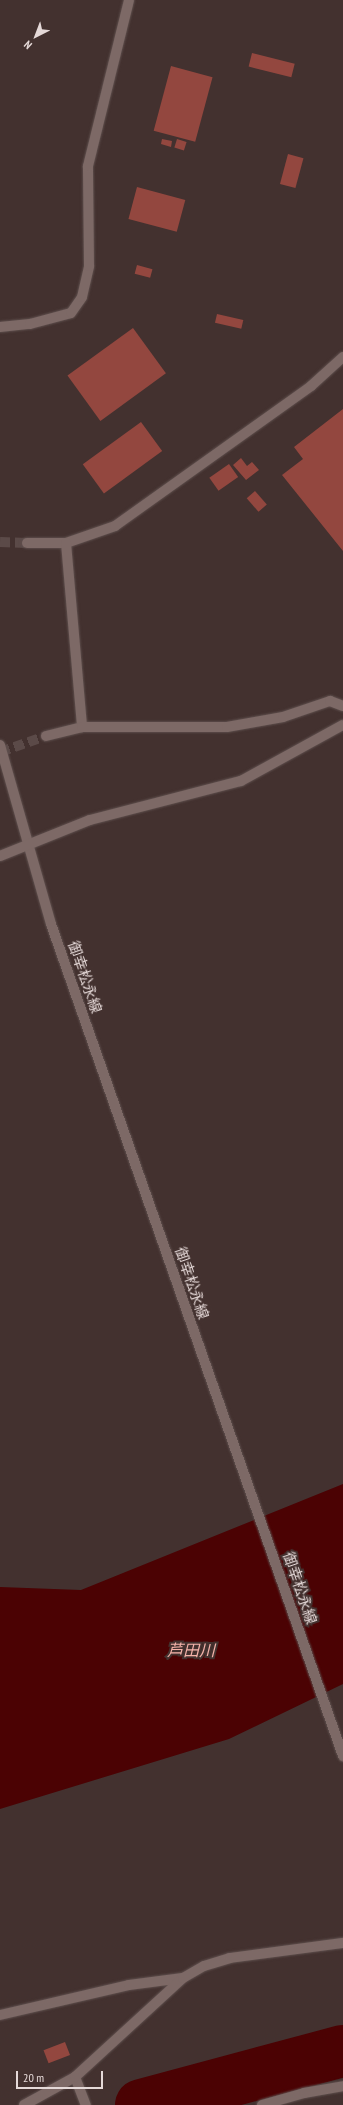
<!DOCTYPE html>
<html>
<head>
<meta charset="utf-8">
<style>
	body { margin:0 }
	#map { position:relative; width:343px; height:2105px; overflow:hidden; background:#43312f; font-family:"PT Sans Narrow","Noto Sans JP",sans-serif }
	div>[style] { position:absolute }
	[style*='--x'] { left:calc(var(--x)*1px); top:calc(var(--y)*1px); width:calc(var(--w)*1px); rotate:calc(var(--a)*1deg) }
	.water>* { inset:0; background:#4b0203 }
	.river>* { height:52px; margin:-26px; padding:0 26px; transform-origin:26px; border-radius:26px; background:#4b0203 }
	.building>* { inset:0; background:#93473f; transform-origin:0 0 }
	.street-tunnel>* { height:10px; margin-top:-5px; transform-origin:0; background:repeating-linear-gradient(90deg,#5b4a48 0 10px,transparent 0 15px) }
	.roads { filter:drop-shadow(0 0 1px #5e4f4d) drop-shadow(0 0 1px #5e4f4d) }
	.street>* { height:10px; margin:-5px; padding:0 5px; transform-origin:5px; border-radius:5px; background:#7d6966 }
	.secondary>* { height:10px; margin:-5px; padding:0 5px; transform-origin:5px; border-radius:5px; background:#7d6966 }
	span { translate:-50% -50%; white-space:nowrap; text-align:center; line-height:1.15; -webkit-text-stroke:4px #43312f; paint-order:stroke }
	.street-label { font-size:15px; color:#e5d9d8 }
	.water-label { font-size:16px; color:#f5b2a9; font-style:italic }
	.north { position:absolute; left:16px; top:16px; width:40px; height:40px; -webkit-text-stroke:3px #43312f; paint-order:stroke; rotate:222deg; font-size:11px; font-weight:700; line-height:16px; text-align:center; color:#e5d9d8 }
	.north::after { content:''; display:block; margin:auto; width:14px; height:18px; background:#e5d9d8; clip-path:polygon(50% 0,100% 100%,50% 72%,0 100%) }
	.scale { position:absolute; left:16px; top:2071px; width:87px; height:18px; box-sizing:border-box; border:2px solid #e5d9d8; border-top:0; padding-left:5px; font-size:12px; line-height:14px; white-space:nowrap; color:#e5d9d8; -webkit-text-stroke:3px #43312f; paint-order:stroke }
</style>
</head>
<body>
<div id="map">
	<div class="water">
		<i style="clip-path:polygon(343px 1484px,343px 1684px,229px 1739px,0 1809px,0 1587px,81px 1590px)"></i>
	</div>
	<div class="river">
		<i style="--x:141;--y:2105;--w:209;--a:-15"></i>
	</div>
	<div class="building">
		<i style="left:252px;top:53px;width:44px;height:14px;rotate:14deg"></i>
		<i style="left:171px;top:66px;width:43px;height:67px;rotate:15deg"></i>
		<i style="clip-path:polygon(162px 139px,172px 141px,171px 147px,161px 144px)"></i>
		<i style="left:177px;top:139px;width:10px;height:9px;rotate:17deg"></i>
		<i style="left:288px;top:154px;width:16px;height:31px;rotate:15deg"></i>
		<i style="left:137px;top:187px;width:50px;height:33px;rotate:15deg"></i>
		<i style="left:137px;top:265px;width:16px;height:9px;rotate:15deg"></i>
		<i style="left:217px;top:314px;width:27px;height:9px;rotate:13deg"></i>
		<i style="left:133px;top:328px;width:56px;height:81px;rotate:54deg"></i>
		<i style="clip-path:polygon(343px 409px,343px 551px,282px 475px,303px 459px,294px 447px)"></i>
		<i style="left:141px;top:422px;width:36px;height:72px;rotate:54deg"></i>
		<i style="clip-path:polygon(241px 458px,247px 466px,252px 462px,259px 470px,246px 480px,233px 465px)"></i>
		<i style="left:229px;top:464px;width:16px;height:24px;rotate:55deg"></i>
		<i style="left:255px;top:491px;width:18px;height:11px;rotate:49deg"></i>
		<i style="left:65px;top:2042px;width:14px;height:23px;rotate:69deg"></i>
	</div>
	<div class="street-tunnel">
		<i style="--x:0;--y:542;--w:27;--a:2"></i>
		<i style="--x:0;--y:752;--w:49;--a:-19.2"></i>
	</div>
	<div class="roads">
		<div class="street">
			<i style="--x:27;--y:543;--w:39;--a:0"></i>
			<i style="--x:66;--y:543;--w:52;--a:-19.1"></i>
			<i style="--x:115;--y:526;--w:241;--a:-35.5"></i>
			<i style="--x:311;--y:386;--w:43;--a:-42.2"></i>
			<i style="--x:66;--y:543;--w:185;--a:85"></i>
			<i style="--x:46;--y:736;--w:37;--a:-14"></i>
			<i style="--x:82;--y:727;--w:145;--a:0"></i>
			<i style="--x:227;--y:727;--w:57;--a:-10.1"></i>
			<i style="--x:283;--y:717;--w:50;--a:-18.8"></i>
			<i style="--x:330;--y:701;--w:14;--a:21"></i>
			<i style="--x:0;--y:2015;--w:132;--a:-13.1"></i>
			<i style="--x:129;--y:1985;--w:54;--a:-7.4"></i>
		</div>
		<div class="secondary">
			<i style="--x:0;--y:327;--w:30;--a:-6"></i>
			<i style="--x:30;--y:324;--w:42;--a:-15"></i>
			<i style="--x:71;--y:313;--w:19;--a:-55"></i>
			<i style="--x:82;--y:297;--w:32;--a:-77"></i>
			<i style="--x:89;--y:266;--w:100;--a:-90.6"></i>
			<i style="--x:88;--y:166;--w:171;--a:-76.1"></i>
			<i style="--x:0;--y:745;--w:186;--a:74.1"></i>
			<i style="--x:51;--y:924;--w:882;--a:70.66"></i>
			<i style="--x:0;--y:856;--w:97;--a:-21.8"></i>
			<i style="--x:90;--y:820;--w:156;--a:-14.5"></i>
			<i style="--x:241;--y:781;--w:116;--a:-28.8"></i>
			<i style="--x:75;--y:2077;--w:30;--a:69"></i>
			<i style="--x:24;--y:2105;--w:58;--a:-28.8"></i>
			<i style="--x:75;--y:2077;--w:147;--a:-42.5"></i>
			<i style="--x:183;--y:1978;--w:24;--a:-30"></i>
			<i style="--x:204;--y:1966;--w:27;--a:-17"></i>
			<i style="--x:230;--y:1958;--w:114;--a:-7.6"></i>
			<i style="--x:262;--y:2105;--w:44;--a:-15.9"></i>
			<i style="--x:304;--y:2093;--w:40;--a:-10"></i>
		</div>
	</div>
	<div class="street-label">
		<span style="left:85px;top:977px;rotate:71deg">御幸松永線</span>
		<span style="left:192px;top:1283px;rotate:71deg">御幸松永線</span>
		<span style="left:300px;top:1588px;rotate:71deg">御幸松永線</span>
	</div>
	<div class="water-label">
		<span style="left:191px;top:1650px">芦田川</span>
	</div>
	<div class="north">N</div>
	<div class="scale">20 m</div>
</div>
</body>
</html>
